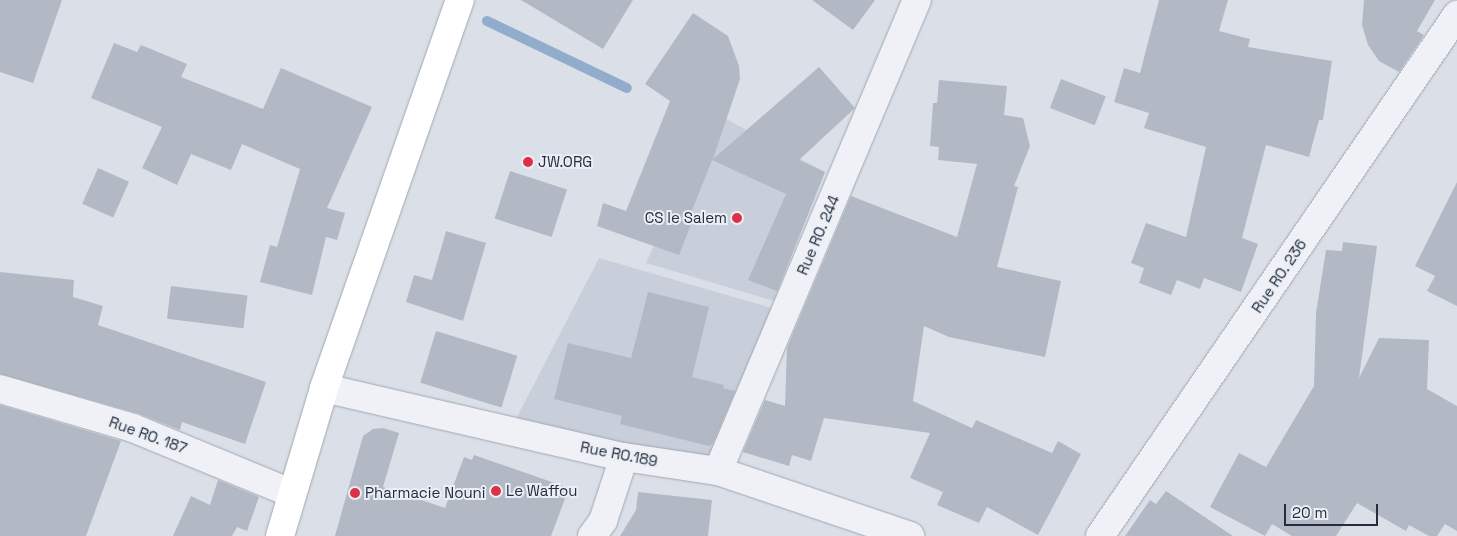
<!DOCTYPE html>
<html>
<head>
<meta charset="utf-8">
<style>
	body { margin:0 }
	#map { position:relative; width:1457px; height:536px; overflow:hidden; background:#dbe0e8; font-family:"Space Grotesk",sans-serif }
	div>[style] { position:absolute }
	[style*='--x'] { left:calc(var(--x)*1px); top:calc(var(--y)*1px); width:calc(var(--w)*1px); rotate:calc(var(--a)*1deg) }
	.built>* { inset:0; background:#c9cfda }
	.stream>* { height:10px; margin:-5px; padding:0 5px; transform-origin:5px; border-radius:5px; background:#92adcc }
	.building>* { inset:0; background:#b2b9c5; transform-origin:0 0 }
	.roads { filter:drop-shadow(0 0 1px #a0a7b2) drop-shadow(0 0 1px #a0a7b2) }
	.minor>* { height:28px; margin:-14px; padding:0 14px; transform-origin:14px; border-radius:14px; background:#eff1f6 }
	.major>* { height:28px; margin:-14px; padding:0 14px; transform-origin:14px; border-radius:14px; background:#fff }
	.dots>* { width:14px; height:14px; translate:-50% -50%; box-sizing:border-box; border:2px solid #ebeff5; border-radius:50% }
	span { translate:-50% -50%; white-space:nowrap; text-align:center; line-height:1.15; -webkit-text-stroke:4px #ebeff5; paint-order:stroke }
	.poi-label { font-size:15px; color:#242d3f }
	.left { translate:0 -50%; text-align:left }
	.right { translate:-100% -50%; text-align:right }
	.street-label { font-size:15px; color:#242d3f }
	.scale { position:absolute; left:1284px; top:504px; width:94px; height:22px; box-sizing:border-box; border:2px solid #242d3f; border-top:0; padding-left:6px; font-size:15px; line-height:18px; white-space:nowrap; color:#242d3f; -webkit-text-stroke:4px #ebeff5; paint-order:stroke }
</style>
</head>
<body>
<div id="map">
	<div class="built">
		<i style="clip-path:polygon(715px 113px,825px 172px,774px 301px,646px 263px)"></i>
		<i style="clip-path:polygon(599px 258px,775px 309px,712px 465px,516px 419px)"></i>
	</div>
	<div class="stream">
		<i style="--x:487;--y:21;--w:155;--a:25.6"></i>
	</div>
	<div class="building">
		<i style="clip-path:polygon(0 0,62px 0,33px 83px,0 72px)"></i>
		<i style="clip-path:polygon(521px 0,633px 0,603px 49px)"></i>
		<i style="clip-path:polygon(812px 0,875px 0,853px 30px)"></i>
		<i style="clip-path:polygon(1159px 0,1228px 0,1219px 31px,1250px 39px,1248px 47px,1332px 61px,1323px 120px,1319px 120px,1309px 157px,1266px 145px,1242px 238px,1258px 244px,1241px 292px,1204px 278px,1200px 289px,1177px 280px,1171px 295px,1139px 283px,1144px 268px,1131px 263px,1146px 223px,1186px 237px,1206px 147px,1144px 128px,1149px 113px,1114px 102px,1124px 68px,1140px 73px)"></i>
		<i style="clip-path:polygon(1364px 0,1435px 0,1417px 31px,1424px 35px,1399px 72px,1379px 61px,1368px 45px,1362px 25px)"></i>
		<i style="clip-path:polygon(693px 13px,728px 36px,739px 66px,740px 79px,713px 159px,819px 67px,855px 108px,799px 160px,825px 172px,777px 291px,748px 280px,786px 194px,712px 160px,689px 218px,693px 219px,679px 255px,597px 226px,603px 203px,626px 211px,670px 101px,645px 84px)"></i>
		<i style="clip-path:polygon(114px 43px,137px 52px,141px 45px,187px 64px,181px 77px,263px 109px,281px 68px,372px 107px,327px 208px,345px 213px,337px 240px,326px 237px,312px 295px,260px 282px,270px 245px,277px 247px,300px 169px,242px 144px,231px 170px,191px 154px,177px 185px,142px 168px,162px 127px,91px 98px)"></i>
		<i style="left:1061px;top:79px;width:48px;height:31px;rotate:21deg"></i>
		<i style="clip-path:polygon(939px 80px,1007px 86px,1004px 115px,1023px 118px,1030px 146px,1014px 186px,1018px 187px,997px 267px,1061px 281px,1045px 357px,949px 337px,924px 326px,913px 401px,972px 428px,976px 420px,1052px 453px,1058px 441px,1081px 454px,1038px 535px,987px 507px,979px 523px,937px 505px,943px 492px,910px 478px,930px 433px,824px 418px,811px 461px,792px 455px,789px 466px,743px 452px,765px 400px,785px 406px,787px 348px,851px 196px,957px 237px,977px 164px,938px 160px,939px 147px,930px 146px,933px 103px,937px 103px)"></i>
		<i style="left:98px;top:168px;width:34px;height:39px;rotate:24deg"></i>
		<i style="left:510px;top:171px;width:60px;height:50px;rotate:18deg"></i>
		<i style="clip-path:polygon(1457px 182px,1457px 306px,1427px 291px,1435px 276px,1415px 266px)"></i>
		<i style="clip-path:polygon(446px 231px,486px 243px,463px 321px,406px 302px,414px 275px,432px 280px)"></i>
		<i style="clip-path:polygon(1343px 242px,1377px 246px,1359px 378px,1379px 338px,1429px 340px,1427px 389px,1457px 406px,1457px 531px,1445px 524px,1437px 536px,1429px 536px,1409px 525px,1406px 531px,1357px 503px,1336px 536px,1292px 536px,1272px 524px,1265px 536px,1210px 507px,1239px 453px,1266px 467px,1314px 386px,1316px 313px,1326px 250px,1342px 251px)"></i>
		<i style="clip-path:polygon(0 272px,74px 280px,73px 297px,103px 306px,98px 325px,266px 382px,245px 444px,182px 422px,180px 430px,137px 413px,0 374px)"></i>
		<i style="left:171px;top:286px;width:77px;height:33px;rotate:7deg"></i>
		<i style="clip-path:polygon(648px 292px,709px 307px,692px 377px,724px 385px,723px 388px,735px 391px,713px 443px,709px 446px,620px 424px,622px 416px,554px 399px,568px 343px,631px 358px)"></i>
		<i style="left:436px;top:331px;width:85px;height:54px;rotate:17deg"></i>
		<i style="clip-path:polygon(0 405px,121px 441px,86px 536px,0 536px)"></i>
		<i style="clip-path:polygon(383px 428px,399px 433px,383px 487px,445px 508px,464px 457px,472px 460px,474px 455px,569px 488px,551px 536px,335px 536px,363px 436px,373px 429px)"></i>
		<i style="clip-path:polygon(218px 480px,259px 497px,247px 531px,237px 527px,232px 536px,173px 536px,191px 496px,210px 505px)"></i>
		<i style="clip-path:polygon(1166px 491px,1233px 536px,1125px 536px,1150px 500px,1156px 504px)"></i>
		<i style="clip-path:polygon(638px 492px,712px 500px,708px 536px,620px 536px,636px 510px)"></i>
	</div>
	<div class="roads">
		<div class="minor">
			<i style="--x:324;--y:388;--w:308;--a:13"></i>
			<i style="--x:624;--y:457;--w:95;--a:8.5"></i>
			<i style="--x:718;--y:471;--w:203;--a:18.7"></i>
			<i style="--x:0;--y:389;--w:139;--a:16.3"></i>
			<i style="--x:133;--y:428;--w:171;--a:22.4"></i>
			<i style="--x:718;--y:471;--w:511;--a:-67.1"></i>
			<i style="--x:592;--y:536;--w:19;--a:-54"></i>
			<i style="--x:603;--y:521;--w:67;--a:-71.8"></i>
			<i style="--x:1100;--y:536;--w:632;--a:-55.58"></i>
		</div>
		<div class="major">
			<i style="--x:280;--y:536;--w:154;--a:-73.4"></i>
			<i style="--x:324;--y:388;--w:411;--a:-70.7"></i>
		</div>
	</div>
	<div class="dots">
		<i style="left:528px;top:162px;background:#dc3149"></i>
		<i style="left:737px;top:218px;background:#dc3149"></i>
		<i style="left:496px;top:491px;background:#dc3149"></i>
		<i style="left:355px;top:493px;background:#dc3149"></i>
	</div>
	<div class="poi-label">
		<span class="left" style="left:538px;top:162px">JW.ORG</span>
		<span class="right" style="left:727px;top:218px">CS le Salem</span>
		<span class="left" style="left:506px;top:491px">Le Waffou</span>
		<span class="left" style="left:365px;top:493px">Pharmacie Nouni</span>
	</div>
	<div class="street-label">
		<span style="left:818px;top:235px;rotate:-67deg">Rue RO. 244</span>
		<span style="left:1279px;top:276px;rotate:-56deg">Rue RO. 236</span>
		<span style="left:148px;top:435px;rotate:20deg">Rue RO. 187</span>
		<span style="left:619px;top:454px;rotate:11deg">Rue RO.189</span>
	</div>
	<div class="scale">20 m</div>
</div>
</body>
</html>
